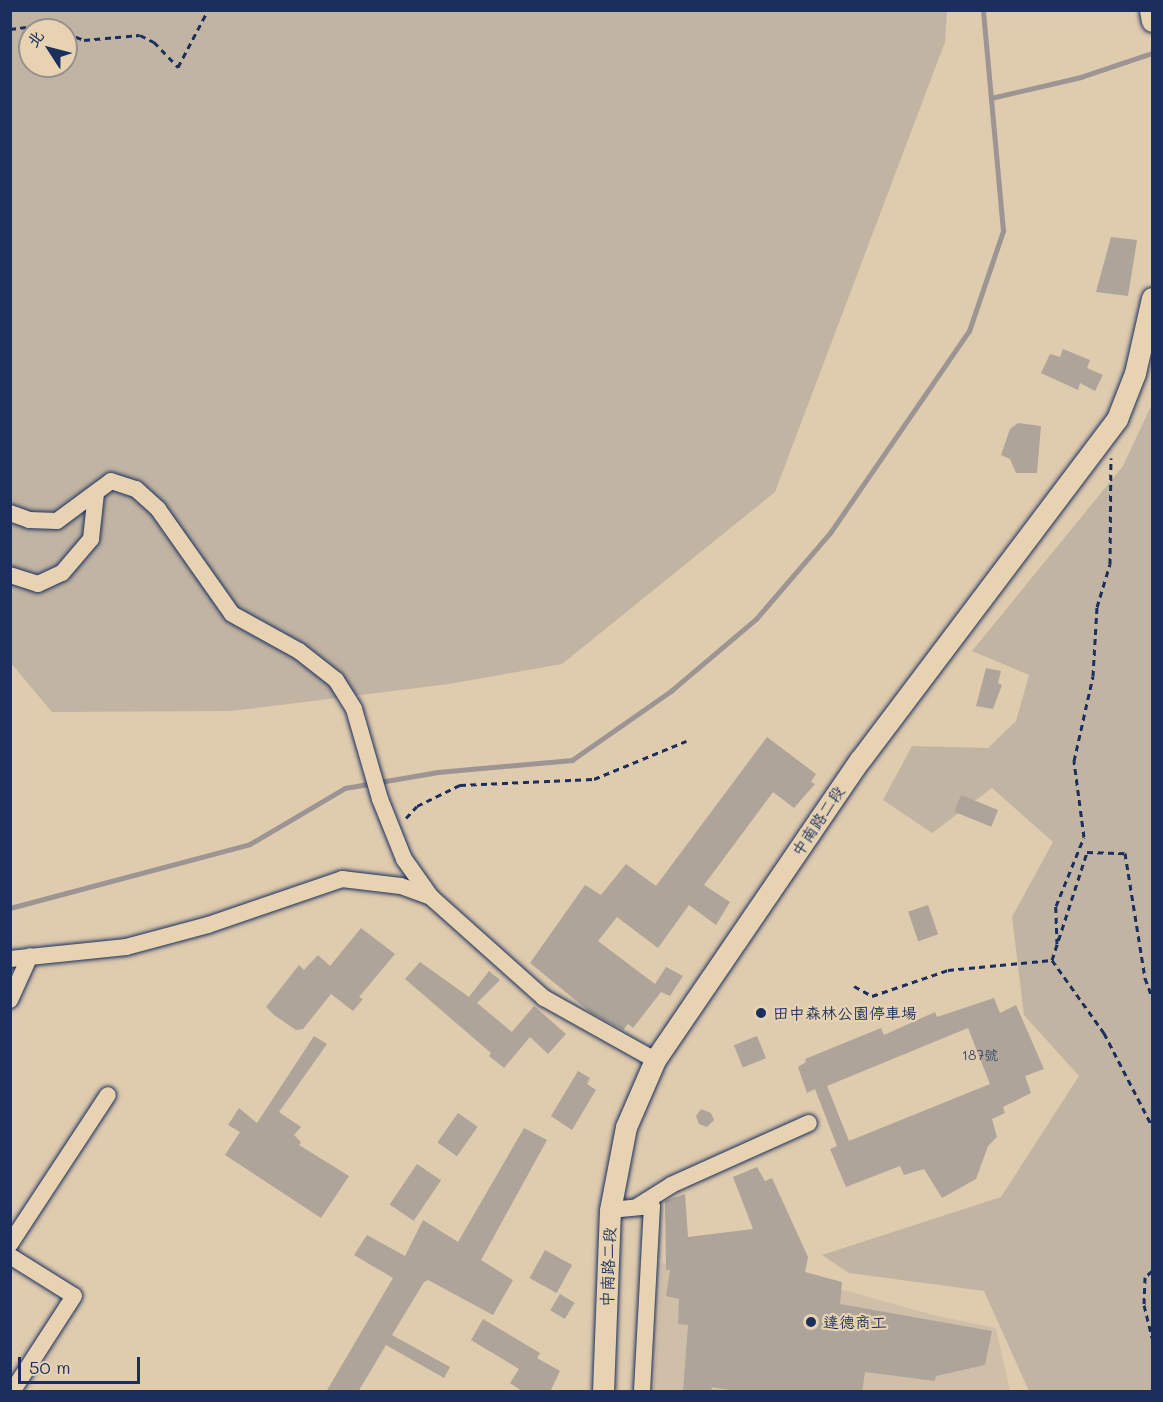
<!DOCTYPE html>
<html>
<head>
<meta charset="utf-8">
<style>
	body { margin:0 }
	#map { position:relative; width:1163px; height:1402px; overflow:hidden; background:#dfcbae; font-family:Mali,"LXGW WenKai TC",sans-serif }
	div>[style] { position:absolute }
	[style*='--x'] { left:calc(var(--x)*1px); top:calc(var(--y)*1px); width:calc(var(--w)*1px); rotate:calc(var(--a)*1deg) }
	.built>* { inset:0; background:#d0bfa8 }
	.green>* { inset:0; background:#c2b4a2 }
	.stream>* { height:4.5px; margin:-2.25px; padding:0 2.25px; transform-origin:2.25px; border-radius:2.25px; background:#9c9593 }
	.building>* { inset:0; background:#aea499; transform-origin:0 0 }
	.path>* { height:3px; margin-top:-1.5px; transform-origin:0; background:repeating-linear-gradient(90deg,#1b2f5e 0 6px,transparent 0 10.5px) }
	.roads { filter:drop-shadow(0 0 2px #1b2f5e) drop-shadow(0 0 2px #1b2f5e) }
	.minor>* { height:16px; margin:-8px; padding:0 8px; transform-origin:8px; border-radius:8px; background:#e7d2b1 }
	.major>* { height:21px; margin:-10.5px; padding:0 10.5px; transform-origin:10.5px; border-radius:10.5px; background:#e7d2b1 }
	.dots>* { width:16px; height:16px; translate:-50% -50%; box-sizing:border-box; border:3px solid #e7d2b1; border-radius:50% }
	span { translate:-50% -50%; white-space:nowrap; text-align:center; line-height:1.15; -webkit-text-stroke:4.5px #e7d2b1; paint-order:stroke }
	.number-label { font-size:14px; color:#404c6d }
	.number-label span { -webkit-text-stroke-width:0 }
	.street-label { font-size:16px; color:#1b2f5e }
	.poi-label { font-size:16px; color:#1b2f5e }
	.left { translate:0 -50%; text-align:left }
	.frame { position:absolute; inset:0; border:12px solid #1b2f5e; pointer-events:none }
	.north { position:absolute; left:18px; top:18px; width:60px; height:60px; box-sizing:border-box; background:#e7d2b1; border:2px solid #959190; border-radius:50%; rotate:306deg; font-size:16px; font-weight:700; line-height:24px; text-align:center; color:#1b2f5e }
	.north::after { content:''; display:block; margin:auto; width:21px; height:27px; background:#1b2f5e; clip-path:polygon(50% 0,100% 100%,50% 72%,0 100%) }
	.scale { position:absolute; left:18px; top:1357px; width:122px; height:27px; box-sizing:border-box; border:3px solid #1b2f5e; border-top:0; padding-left:8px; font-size:18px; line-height:21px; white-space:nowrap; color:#1b2f5e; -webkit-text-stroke:4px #e7d2b1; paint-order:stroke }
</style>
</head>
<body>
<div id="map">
	<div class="built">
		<i style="clip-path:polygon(662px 1263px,783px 1273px,933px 1315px,996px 1328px,1010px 1391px,654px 1392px)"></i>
	</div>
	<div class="green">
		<i style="clip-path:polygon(evenodd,10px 11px,947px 11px,945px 42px,775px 492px,562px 664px,449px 684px,231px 711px,52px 712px,11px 663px,10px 11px,30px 30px,66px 30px,66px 66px,30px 66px,30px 30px)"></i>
		<i style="clip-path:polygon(1152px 404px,1152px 1391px,1029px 1391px,984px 1291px,849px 1273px,822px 1255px,1001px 1197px,1079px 1076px,1024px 1015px,1012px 917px,1053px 842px,992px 788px,932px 833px,883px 800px,912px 746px,988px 748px,1016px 721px,1029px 675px,972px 651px,1123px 466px)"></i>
	</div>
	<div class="stream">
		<i style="--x:991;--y:98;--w:92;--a:-13.1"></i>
		<i style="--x:1081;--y:77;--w:75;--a:-18.7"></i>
		<i style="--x:10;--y:908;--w:248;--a:-14.9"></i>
		<i style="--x:250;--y:844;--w:110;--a:-30.5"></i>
		<i style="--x:345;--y:788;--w:94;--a:-9.8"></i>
		<i style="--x:438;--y:772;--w:135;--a:-5.1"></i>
		<i style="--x:572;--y:760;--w:121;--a:-34.9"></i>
		<i style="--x:671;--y:691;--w:111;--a:-40.3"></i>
		<i style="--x:756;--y:619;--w:113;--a:-49.3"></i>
		<i style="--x:830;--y:533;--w:245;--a:-55.5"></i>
		<i style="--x:969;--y:331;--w:106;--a:-71.2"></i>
		<i style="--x:1003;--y:231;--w:222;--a:-95.2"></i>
	</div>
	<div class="building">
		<i style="clip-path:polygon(1111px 237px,1137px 240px,1128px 296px,1096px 292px)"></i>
		<i style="clip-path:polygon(1063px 349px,1090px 360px,1087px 368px,1103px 375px,1095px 391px,1080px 383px,1078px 390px,1041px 373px,1050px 354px,1060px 357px)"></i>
		<i style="clip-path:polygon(1018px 423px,1041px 426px,1037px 473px,1016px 473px,1010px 459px,1001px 455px,1010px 429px)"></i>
		<i style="clip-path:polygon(986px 668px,1001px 671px,998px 683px,1002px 685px,993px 709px,976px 706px)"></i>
		<i style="clip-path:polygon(767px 737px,816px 774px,811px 782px,815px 784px,794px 808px,773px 792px,704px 885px,730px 902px,716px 925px,689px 905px,658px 948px,617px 917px,598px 941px,655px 984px,666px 967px,683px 976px,670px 996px,661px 992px,633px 1028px,628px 1024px,623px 1030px,590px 1012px,530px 963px,585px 885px,601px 895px,626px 864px,656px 886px)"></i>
		<i style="left:961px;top:795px;width:40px;height:18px;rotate:22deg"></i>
		<i style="left:928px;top:905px;width:31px;height:21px;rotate:71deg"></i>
		<i style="clip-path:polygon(361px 928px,395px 954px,359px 997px,363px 999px,353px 1011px,331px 994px,303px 1029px,296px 1030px,274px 1015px,266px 1007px,299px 965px,304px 970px,318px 955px,330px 966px)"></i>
		<i style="clip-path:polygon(420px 962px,469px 997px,489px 971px,500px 980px,477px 1003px,512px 1032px,534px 1006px,566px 1034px,548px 1054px,530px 1037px,504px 1068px,489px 1056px,491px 1053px,405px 979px)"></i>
		<i style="clip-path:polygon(evenodd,994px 998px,1000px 1013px,1016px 1005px,1044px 1069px,1025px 1076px,1031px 1093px,1003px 1107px,1005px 1113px,992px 1119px,997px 1137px,988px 1146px,976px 1179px,942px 1198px,924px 1169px,904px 1175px,900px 1166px,846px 1187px,830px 1149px,837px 1146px,815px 1089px,807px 1093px,798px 1067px,806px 1062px,805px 1059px,881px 1028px,884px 1035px,935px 1012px,937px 1017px,994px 998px,968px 1028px,990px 1084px,849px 1141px,827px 1086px,968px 1028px)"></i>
		<i style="clip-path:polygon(314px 1036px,327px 1044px,279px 1112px,301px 1127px,294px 1135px,301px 1142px,299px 1145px,349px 1176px,321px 1218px,225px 1155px,240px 1132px,228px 1125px,239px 1108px,257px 1123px)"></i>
		<i style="left:757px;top:1036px;width:24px;height:25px;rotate:68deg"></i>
		<i style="clip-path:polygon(578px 1071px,590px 1078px,587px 1084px,596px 1090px,572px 1130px,551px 1116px)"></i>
		<i style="clip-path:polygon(701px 1109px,711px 1113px,714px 1120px,707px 1127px,699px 1124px,696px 1116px)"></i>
		<i style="left:458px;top:1113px;width:24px;height:36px;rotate:35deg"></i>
		<i style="clip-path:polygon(524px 1128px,547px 1140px,481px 1260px,513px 1280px,493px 1315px,428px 1280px,424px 1282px,392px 1335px,450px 1367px,444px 1378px,386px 1345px,358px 1392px,326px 1392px,393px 1278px,354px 1255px,367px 1235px,405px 1256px,423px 1220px,458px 1242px)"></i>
		<i style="left:417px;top:1164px;width:29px;height:49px;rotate:34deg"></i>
		<i style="clip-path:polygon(757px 1167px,765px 1181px,772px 1178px,808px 1257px,805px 1272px,842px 1282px,840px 1304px,992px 1331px,985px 1365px,936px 1376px,935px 1381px,865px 1372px,862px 1392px,740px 1392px,712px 1387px,711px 1392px,683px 1392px,688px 1325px,678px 1324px,679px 1299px,666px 1296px,670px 1270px,666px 1270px,665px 1201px,685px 1194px,688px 1237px,753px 1229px,733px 1177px)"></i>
		<i style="left:545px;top:1250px;width:31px;height:32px;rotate:29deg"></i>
		<i style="left:560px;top:1294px;width:17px;height:19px;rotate:31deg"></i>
		<i style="clip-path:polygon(483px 1319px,540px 1353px,537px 1358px,560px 1371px,550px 1392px,523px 1392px,510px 1383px,519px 1369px,471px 1340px)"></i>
	</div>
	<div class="path">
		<i style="--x:10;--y:29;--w:42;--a:-6.8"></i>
		<i style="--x:52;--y:24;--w:12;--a:31"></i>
		<i style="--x:66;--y:33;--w:19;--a:21"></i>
		<i style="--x:84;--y:40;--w:56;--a:-5.1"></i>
		<i style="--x:140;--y:35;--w:16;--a:27"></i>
		<i style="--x:154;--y:42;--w:35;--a:46"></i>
		<i style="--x:178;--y:67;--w:64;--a:-62.2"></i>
		<i style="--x:406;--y:818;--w:16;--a:-47"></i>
		<i style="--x:417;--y:806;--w:48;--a:-26"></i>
		<i style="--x:460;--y:785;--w:134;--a:-2.6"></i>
		<i style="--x:594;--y:779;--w:100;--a:-22.4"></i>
		<i style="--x:1057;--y:944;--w:38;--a:-92"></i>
		<i style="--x:1056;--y:906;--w:74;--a:-67.9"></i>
		<i style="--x:1084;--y:837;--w:77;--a:-97.5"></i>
		<i style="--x:1074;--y:761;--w:87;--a:-77.4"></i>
		<i style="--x:1093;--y:676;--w:69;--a:-86.7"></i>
		<i style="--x:1097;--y:607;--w:45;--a:-73.2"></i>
		<i style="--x:1110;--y:564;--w:106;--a:-89.5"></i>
		<i style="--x:1052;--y:960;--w:90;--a:54.5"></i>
		<i style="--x:1104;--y:1033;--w:105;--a:62.7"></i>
		<i style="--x:854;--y:986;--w:21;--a:29"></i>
		<i style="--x:872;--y:996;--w:80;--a:-18.9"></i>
		<i style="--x:948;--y:970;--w:104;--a:-5.5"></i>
		<i style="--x:1052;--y:960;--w:114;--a:-72"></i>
		<i style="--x:1087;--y:852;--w:38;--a:2"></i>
		<i style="--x:1125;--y:853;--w:127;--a:80.9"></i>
		<i style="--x:1145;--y:978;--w:20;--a:70"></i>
		<i style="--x:1152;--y:1271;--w:9;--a:139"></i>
		<i style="--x:1145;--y:1277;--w:28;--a:92"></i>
		<i style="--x:1144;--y:1305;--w:34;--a:76"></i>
	</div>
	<div class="roads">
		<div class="minor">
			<i style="--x:10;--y:513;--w:20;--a:20"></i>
			<i style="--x:29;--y:520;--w:28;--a:2"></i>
			<i style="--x:57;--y:521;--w:67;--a:-36.5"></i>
			<i style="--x:111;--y:481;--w:26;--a:18"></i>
			<i style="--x:136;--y:489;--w:30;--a:42"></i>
			<i style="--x:158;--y:509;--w:128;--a:54.8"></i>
			<i style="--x:232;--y:614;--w:77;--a:28.9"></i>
			<i style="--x:299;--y:651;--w:47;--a:38.1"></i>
			<i style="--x:336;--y:680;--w:34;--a:58"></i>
			<i style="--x:354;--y:709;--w:94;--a:73.9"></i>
			<i style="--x:380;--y:799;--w:65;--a:68.2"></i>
			<i style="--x:404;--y:859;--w:47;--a:54.6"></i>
			<i style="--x:431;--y:897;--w:152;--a:41.8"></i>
			<i style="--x:544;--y:998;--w:127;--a:29.2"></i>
			<i style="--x:10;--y:575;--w:29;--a:18"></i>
			<i style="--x:38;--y:584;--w:26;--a:-25"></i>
			<i style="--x:62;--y:573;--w:45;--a:-49.5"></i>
			<i style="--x:91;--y:539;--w:46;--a:-83.8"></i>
			<i style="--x:10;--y:959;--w:117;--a:-5.9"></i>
			<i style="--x:126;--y:947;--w:85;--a:-15"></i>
			<i style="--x:208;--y:925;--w:142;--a:-18.9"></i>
			<i style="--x:342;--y:879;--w:59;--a:6.8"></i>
			<i style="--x:401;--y:886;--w:32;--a:20"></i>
			<i style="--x:10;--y:1000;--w:48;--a:-65.6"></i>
			<i style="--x:638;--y:1206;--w:39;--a:-32"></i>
			<i style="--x:671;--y:1185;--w:151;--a:-24.2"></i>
			<i style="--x:610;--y:1210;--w:42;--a:-5.4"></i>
			<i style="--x:652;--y:1206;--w:186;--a:93.1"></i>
			<i style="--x:10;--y:1244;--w:178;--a:-56.7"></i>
			<i style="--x:10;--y:1256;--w:75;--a:32"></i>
			<i style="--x:74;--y:1296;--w:114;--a:122.9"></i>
		</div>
		<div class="major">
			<i style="--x:1150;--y:10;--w:11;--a:80"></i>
			<i style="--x:603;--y:1392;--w:182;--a:-87.8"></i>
			<i style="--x:610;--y:1210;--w:85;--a:-79.1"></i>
			<i style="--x:626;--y:1127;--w:73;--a:-66.6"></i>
			<i style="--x:655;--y:1060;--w:363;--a:-55.7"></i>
			<i style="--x:860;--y:760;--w:427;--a:-53"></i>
			<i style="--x:1117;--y:419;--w:49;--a:-68.6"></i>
			<i style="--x:1135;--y:373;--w:77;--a:-77.2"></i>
		</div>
	</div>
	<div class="dots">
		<i style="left:761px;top:1013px;background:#1b2f5e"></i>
		<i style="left:811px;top:1322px;background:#1b2f5e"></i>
	</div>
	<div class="number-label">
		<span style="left:980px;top:1055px">187號</span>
	</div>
	<div class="street-label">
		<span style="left:818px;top:821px;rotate:-56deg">中南路二段</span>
		<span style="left:608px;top:1267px;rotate:-88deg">中南路二段</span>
	</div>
	<div class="poi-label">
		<span class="left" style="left:773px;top:1013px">田中森林公園停車場</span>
		<span class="left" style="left:823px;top:1322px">達德商工</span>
	</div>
	<div class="frame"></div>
	<div class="north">北</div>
	<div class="scale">50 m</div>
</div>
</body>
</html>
